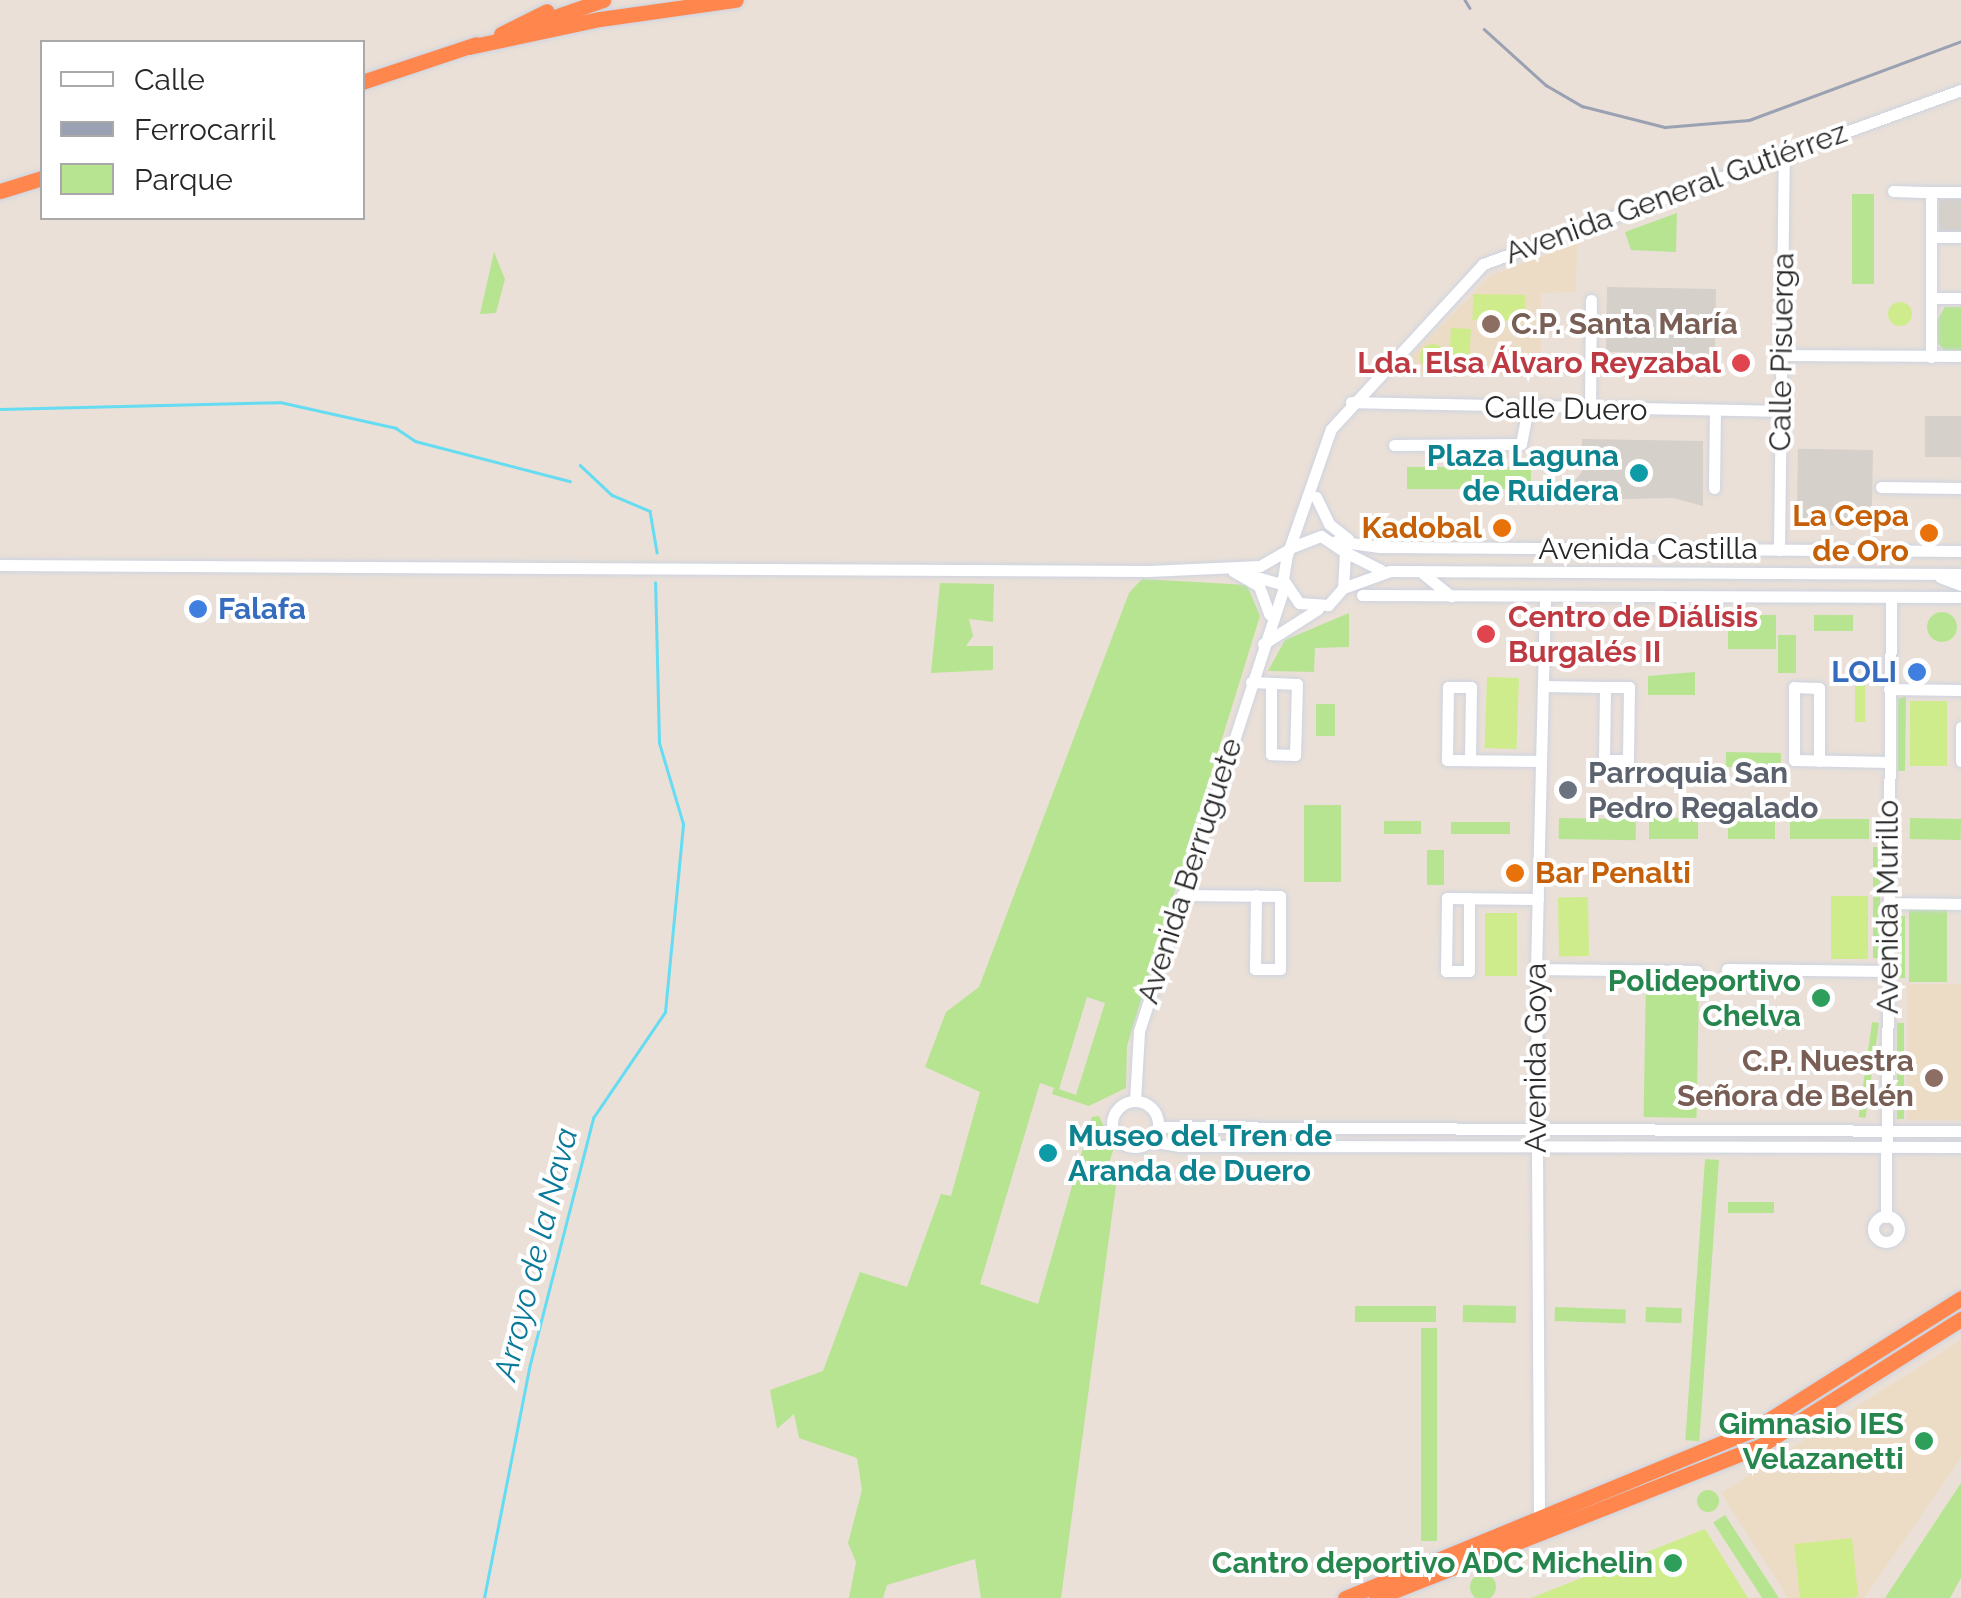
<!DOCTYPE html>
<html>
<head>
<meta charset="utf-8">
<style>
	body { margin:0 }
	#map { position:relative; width:1961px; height:1598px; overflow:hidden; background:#eae0d7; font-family:Raleway,sans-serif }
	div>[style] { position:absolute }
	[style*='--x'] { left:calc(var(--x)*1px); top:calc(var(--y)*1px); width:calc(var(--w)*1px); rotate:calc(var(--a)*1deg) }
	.education>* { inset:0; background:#eddcc5; transform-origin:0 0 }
	.green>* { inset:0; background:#b7e491; transform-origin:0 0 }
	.round { border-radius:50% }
	.pitch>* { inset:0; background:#ceec8c; transform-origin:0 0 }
	.plaza>* { inset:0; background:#d6d0ca; transform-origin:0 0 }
	.stream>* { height:2.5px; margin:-1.25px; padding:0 1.25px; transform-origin:1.25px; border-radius:1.25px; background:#65dcf2 }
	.roads { filter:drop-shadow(0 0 2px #cdd3e1) drop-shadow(0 0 2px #cdd3e1) }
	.minor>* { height:11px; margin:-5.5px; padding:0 5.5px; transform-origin:5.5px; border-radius:5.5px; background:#fff }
	.minor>.ring { margin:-5.5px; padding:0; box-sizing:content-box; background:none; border:11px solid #fff; border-radius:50% }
	.highway>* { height:15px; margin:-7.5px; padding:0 7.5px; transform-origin:7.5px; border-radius:7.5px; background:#ff874e }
	.rail>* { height:2.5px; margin:-1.25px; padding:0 1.25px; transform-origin:1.25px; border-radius:1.25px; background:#9aa1b2 }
	.dots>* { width:28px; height:28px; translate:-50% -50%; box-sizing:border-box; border:5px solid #fff; border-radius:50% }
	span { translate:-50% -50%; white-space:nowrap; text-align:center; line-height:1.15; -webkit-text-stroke:8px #fff; paint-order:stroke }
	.street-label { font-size:30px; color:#272727 }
	.education-label { font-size:30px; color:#785e54; font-weight:700 }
	.left { translate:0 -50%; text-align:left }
	.right { translate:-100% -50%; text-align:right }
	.health-label { font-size:30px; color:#be3a42; font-weight:700 }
	.culture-label { font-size:30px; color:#0d838f; font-weight:700 }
	.food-label { font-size:30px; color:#c56008; font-weight:700 }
	.shop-label { font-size:30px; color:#366cbe; font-weight:700 }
	.worship-label { font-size:30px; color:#5b616d; font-weight:700 }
	.leisure-label { font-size:30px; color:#27864d; font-weight:700 }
	.water-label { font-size:32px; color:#097899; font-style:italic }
	.legend { position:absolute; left:40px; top:40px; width:325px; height:180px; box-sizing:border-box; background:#fff; border:2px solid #a9a9a9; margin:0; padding:12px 18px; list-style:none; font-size:30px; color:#272727 }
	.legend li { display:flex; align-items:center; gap:20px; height:50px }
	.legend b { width:50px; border:2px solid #a9a9a9 }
</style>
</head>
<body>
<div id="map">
	<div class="education">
		<i style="clip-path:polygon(1577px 243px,1576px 292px,1541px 293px,1541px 375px,1402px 374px,1402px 365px,1490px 276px)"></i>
		<i style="left:1907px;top:984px;width:54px;height:136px"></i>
		<i style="clip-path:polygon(1961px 1340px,1961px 1458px,1864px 1598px,1788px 1598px,1721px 1493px)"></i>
	</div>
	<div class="green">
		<i style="left:1852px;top:194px;width:22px;height:90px"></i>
		<i style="clip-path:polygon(1677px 213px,1676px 252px,1631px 250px,1625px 232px)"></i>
		<i style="clip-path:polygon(494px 252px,505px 279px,496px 313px,480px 314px)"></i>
		<i style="clip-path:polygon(1945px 307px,1961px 307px,1961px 351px,1944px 350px,1937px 342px,1937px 320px)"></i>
		<i style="left:1407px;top:467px;width:124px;height:22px"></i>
		<i style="clip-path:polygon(evenodd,1142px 579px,1247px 585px,1260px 616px,1127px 1046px,1126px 1088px,1089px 1106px,1052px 1094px,1054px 1088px,1040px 1083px,980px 1284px,1038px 1304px,1092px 1117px,1099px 1116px,1114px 1148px,1107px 1169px,1117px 1178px,1061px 1598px,981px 1598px,975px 1559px,887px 1585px,883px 1598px,849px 1598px,856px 1562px,848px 1543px,862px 1490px,857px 1458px,799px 1438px,794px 1414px,777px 1429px,770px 1390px,823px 1371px,860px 1272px,907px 1287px,941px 1194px,951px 1196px,980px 1092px,925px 1067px,946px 1012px,979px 987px,1129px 593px,1142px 579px,1087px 997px,1105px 1003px,1076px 1095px,1059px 1089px,1087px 997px)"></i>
		<i style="clip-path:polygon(940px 583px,994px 584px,993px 622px,969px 619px,973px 636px,966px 646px,993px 646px,993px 670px,931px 673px)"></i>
		<i class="round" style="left:1927px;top:612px;width:30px;height:30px"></i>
		<i style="clip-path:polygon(1349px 613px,1349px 647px,1315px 648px,1314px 672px,1268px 671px,1285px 640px)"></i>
		<i style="left:1728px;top:615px;width:48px;height:34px"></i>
		<i style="left:1814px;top:615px;width:39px;height:16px"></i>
		<i style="left:1778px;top:635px;width:18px;height:38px"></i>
		<i style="clip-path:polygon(1695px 672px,1695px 695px,1648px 695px,1648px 676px)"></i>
		<i style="clip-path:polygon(1906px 696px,1905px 771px,1898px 771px,1898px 699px)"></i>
		<i style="left:1316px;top:704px;width:19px;height:32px"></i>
		<i style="left:1726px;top:752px;width:55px;height:15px;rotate:1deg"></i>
		<i style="left:1304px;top:805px;width:37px;height:77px"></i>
		<i style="left:1559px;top:818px;width:77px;height:21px;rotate:1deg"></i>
		<i style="left:1649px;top:818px;width:49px;height:21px"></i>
		<i style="left:1728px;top:818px;width:47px;height:21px"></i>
		<i style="left:1910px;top:818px;width:51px;height:21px;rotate:1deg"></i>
		<i style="left:1869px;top:819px;width:20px;height:79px;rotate:90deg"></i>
		<i style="left:1384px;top:821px;width:37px;height:13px"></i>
		<i style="left:1451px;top:822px;width:59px;height:12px"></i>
		<i style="left:1873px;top:847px;width:7px;height:111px"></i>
		<i style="left:1427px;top:850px;width:17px;height:35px"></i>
		<i style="left:1909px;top:909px;width:38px;height:73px"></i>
		<i style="left:1897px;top:916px;width:8px;height:62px"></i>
		<i style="left:1646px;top:978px;width:53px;height:139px;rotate:1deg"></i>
		<i style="left:1872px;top:1022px;width:7px;height:96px;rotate:8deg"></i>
		<i style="left:1897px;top:1023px;width:7px;height:96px"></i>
		<i style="left:1705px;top:1159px;width:14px;height:282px;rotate:4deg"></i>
		<i style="left:1728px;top:1202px;width:46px;height:11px"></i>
		<i style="left:1463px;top:1305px;width:53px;height:17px;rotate:1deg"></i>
		<i style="left:1355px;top:1306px;width:81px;height:16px"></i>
		<i style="left:1555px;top:1307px;width:71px;height:14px;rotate:2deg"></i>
		<i style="left:1646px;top:1307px;width:36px;height:15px;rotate:2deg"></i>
		<i style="left:1421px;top:1328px;width:16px;height:213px"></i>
		<i style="clip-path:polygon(1961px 1483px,1961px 1578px,1950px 1598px,1885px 1598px)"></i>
		<i class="round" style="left:1697px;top:1490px;width:22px;height:22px"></i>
		<i style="left:1725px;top:1515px;width:99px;height:14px;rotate:57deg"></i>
		<i class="round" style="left:1470px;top:1574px;width:26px;height:26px"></i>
	</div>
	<div class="pitch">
		<i style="left:1473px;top:294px;width:52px;height:26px;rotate:1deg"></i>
		<i class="round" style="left:1888px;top:302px;width:24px;height:24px"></i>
		<i style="left:1451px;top:328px;width:20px;height:37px;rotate:3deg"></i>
		<i class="round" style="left:1420px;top:344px;width:26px;height:26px"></i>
		<i style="left:1487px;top:677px;width:32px;height:71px;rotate:2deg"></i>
		<i style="left:1855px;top:684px;width:10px;height:38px"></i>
		<i style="left:1910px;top:701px;width:37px;height:65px"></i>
		<i style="left:1831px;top:896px;width:37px;height:63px"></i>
		<i style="left:1588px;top:897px;width:59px;height:30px;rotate:89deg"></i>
		<i style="left:1485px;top:913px;width:32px;height:63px"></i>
		<i style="clip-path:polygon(1705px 1529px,1748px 1598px,1531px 1598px)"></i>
		<i style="left:1852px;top:1538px;width:59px;height:58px;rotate:84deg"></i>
	</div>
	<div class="plaza">
		<i style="left:1939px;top:199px;width:22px;height:33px"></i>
		<i style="left:1716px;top:289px;width:65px;height:109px;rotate:91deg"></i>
		<i style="left:1925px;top:416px;width:36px;height:41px"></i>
		<i style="clip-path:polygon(1582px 439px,1703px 441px,1703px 506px,1673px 498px,1584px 500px,1575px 480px,1582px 472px)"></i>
		<i style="left:1873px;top:450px;width:76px;height:75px;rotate:91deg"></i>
	</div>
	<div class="stream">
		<i style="--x:0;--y:409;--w:280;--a:-1.4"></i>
		<i style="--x:280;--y:402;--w:119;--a:12.6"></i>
		<i style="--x:396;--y:428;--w:23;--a:34"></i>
		<i style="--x:415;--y:441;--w:160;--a:14.5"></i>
		<i style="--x:580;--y:465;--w:44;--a:43.2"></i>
		<i style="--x:612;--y:495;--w:41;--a:22.8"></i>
		<i style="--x:650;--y:511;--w:42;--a:80.3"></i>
		<i style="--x:484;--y:1598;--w:238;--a:-78.9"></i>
		<i style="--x:530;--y:1364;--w:254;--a:-75.6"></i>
		<i style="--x:593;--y:1118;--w:128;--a:-55.8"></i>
		<i style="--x:665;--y:1012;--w:189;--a:-84.5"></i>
		<i style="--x:683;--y:824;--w:84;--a:-106.5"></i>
		<i style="--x:659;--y:743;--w:160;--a:-91.4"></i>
	</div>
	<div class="roads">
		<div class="minor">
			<i style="--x:1893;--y:191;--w:38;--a:2"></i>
			<i style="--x:1932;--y:237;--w:29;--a:0"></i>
			<i style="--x:1932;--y:298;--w:29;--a:0"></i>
			<i style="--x:1782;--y:355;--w:179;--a:0.3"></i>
			<i style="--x:1931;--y:357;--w:165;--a:-90"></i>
			<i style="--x:1931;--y:192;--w:30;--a:0"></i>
			<i style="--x:1351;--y:402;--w:429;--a:1.2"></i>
			<i style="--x:1590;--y:410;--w:110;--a:-89.5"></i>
			<i style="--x:1394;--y:445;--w:127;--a:-0.5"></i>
			<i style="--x:1521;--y:444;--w:36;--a:-79"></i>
			<i style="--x:1881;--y:487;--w:80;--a:0.7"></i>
			<i style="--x:1714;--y:488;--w:78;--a:-89.3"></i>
			<i style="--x:1316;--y:497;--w:30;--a:64"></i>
			<i style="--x:1329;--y:524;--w:24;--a:38"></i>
			<i style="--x:1336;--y:541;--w:44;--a:7.8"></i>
			<i style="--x:1380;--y:547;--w:581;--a:0.39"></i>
			<i style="--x:1292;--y:547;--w:31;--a:-21"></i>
			<i style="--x:1321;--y:536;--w:29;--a:34"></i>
			<i style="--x:1345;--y:552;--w:36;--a:93"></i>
			<i style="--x:1343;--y:588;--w:23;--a:131"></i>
			<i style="--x:1328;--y:605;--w:29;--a:-176"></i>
			<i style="--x:1299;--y:603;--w:29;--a:-124"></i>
			<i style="--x:1283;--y:579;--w:24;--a:-81"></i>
			<i style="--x:1287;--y:555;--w:133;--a:-70.8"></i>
			<i style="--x:1331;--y:429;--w:224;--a:-47.3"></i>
			<i style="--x:1483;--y:264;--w:509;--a:-20"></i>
			<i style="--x:1779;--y:550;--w:396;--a:-89.3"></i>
			<i style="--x:1345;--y:552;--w:40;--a:26.6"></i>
			<i style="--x:0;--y:565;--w:1148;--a:0.3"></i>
			<i style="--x:1148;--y:571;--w:112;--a:-2.6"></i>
			<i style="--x:1260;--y:566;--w:34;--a:-30"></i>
			<i style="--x:1233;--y:571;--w:30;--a:30"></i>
			<i style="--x:1259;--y:586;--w:30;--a:70"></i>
			<i style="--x:1420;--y:571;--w:40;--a:39"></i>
			<i style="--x:1243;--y:573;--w:43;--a:16.3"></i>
			<i style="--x:1940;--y:577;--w:22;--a:21"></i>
			<i style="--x:1343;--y:588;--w:50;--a:-19.9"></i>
			<i style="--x:1390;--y:571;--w:571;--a:0.3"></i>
			<i style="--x:1362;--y:595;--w:599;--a:0.19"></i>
			<i style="--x:1263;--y:644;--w:65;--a:-32.5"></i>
			<i style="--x:1251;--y:682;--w:46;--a:2.5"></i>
			<i style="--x:1297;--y:684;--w:71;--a:91.6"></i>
			<i style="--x:1295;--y:755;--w:24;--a:-178"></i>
			<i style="--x:1271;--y:754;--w:71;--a:-90"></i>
			<i style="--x:1543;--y:686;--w:62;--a:0.9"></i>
			<i style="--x:1605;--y:687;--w:24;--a:0"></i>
			<i style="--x:1629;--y:687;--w:73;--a:90.8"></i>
			<i style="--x:1628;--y:760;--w:24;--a:180"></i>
			<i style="--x:1604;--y:760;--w:73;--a:-89.2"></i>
			<i style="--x:1889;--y:689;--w:72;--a:0.8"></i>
			<i style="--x:1961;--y:727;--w:34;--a:90"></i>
			<i style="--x:1470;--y:760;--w:73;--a:-89.2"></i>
			<i style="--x:1471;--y:687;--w:23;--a:180"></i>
			<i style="--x:1448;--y:687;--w:73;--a:90.8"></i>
			<i style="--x:1447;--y:760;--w:94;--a:0.6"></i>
			<i style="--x:1819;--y:761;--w:73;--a:-90"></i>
			<i style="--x:1819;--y:688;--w:25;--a:-178"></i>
			<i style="--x:1794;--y:687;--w:73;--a:90"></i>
			<i style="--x:1794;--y:760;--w:95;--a:1.2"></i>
			<i style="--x:1182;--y:895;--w:98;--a:0.6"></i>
			<i style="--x:1280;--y:896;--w:73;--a:90"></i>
			<i style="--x:1280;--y:969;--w:25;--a:180"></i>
			<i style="--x:1255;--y:969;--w:74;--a:-89.2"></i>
			<i style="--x:1469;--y:898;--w:73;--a:90"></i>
			<i style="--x:1469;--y:971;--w:23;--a:180"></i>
			<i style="--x:1446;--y:971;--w:73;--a:-89.2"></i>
			<i style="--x:1447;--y:898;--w:91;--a:0.6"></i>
			<i style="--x:1888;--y:903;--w:73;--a:0.8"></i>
			<i style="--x:1536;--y:969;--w:161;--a:0.7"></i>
			<i style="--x:1727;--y:969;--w:161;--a:0.7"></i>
			<i style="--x:1135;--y:1101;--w:70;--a:-86.7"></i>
			<i style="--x:1139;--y:1031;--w:467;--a:-71.9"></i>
			<i class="ring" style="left:1112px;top:1101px;width:35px;height:35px"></i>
			<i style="--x:1158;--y:1127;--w:803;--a:0.29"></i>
			<i style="--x:1151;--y:1141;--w:29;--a:10"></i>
			<i style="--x:1180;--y:1146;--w:781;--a:0.07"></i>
			<i class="ring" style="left:1873px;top:1216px;width:15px;height:15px"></i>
			<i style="--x:1886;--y:1217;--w:620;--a:-89.54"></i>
			<i style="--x:1533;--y:1521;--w:7;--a:-27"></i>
			<i style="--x:1539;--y:1518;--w:549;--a:-90.31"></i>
			<i style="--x:1536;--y:969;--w:370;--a:-88.6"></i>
		</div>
		<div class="highway">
			<i style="--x:540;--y:22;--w:67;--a:-19.2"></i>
			<i style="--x:501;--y:34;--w:51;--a:-26.6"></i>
			<i style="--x:469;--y:47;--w:134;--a:-12.1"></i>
			<i style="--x:600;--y:19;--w:137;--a:-8"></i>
			<i style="--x:362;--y:82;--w:120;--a:-18.4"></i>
			<i style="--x:0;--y:191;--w:44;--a:-17.2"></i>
			<i style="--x:1345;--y:1598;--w:439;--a:-22.4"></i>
			<i style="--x:1751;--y:1431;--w:249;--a:-32.3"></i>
			<i style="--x:1376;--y:1598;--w:413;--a:-21.6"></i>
			<i style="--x:1760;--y:1446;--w:238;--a:-32.3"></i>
		</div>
	</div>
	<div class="rail">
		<i style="--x:1465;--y:0;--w:9;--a:58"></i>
		<i style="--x:1484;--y:29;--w:84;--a:42.1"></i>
		<i style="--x:1546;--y:85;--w:42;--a:30.3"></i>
		<i style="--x:1582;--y:106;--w:86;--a:14.2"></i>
		<i style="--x:1665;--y:127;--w:84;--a:-4.8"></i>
		<i style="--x:1749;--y:120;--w:226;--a:-20.4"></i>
	</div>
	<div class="dots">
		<i style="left:1491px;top:324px;background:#8d6e63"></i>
		<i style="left:1741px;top:363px;background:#e0444e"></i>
		<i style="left:1639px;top:473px;background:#0f9aa8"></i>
		<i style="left:1502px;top:528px;background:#e8710a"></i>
		<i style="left:1929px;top:533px;background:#e8710a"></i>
		<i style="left:198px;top:609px;background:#3f7fe0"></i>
		<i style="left:1486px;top:634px;background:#e0444e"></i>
		<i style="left:1917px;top:672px;background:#3f7fe0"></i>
		<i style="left:1568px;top:790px;background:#6b7280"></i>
		<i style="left:1515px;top:873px;background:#e8710a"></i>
		<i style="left:1821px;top:998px;background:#2e9e5b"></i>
		<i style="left:1934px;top:1078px;background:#8d6e63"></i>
		<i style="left:1048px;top:1153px;background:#0f9aa8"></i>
		<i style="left:1924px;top:1441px;background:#2e9e5b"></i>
		<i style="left:1673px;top:1563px;background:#2e9e5b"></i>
	</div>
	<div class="street-label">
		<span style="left:1676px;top:193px;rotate:-20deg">Avenida General Gutiérrez</span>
		<span style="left:1782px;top:352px;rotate:-89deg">Calle Pisuerga</span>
		<span style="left:1566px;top:409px;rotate:1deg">Calle Duero</span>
		<span style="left:1648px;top:549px">Avenida Castilla</span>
		<span style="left:1190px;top:871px;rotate:-72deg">Avenida Berruguete</span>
		<span style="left:1888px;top:907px;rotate:-90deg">Avenida Murillo</span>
		<span style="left:1536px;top:1058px;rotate:-90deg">Avenida Goya</span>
	</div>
	<div class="education-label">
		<span class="left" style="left:1511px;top:324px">C.P. Santa María</span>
		<span class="right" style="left:1914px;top:1078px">C.P. Nuestra<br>Señora de Belén</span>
	</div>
	<div class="health-label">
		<span class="right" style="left:1721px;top:363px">Lda. Elsa Álvaro Reyzabal</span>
		<span class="left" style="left:1508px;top:634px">Centro de Diálisis<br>Burgalés II</span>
	</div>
	<div class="culture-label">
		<span class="right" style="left:1619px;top:473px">Plaza Laguna<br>de Ruidera</span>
		<span class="left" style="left:1068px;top:1153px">Museo del Tren de<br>Aranda de Duero</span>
	</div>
	<div class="food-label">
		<span class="right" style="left:1909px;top:533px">La Cepa<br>de Oro</span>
		<span class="right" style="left:1482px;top:528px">Kadobal</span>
		<span class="left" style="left:1535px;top:873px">Bar Penalti</span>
	</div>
	<div class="shop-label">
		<span class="left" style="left:218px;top:609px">Falafa</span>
		<span class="right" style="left:1897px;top:672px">LOLI</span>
	</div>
	<div class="worship-label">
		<span class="left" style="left:1588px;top:790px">Parroquia San<br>Pedro Regalado</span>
	</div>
	<div class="leisure-label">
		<span class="right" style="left:1801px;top:998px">Polideportivo<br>Chelva</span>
		<span class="right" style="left:1904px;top:1441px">Gimnasio IES<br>Velazanetti</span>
		<span class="right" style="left:1653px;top:1563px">Cantro deportivo ADC Michelin</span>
	</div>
	<div class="water-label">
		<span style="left:536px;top:1254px;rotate:-76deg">Arroyo de la Nava</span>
	</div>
	<ul class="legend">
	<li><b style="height:12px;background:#fff"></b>Calle</li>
	<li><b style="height:12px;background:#9aa1b2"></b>Ferrocarril</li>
	<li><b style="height:28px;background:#b7e491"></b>Parque</li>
	</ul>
</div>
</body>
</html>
